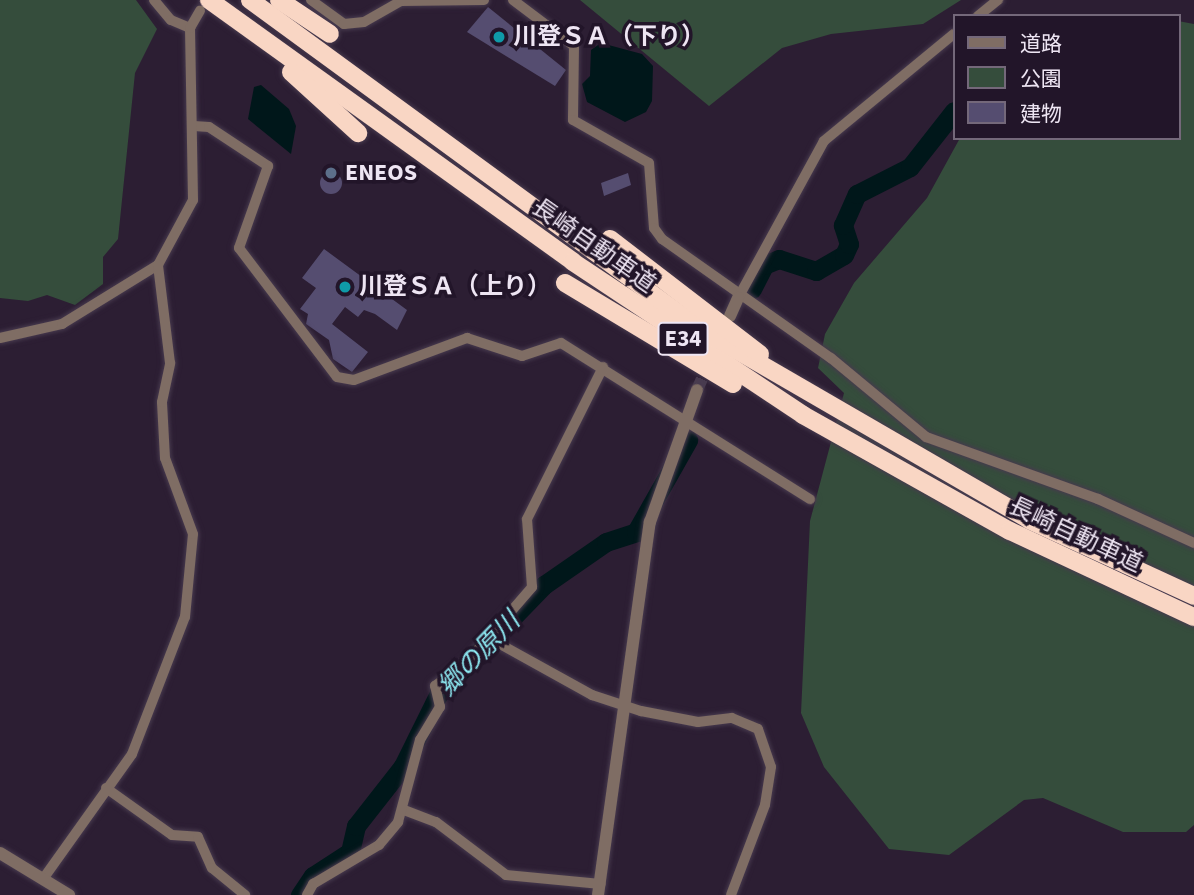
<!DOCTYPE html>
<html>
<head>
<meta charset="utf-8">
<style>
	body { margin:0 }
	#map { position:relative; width:1194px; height:895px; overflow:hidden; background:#2c1e33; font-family:"Source Sans 3","Noto Sans JP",sans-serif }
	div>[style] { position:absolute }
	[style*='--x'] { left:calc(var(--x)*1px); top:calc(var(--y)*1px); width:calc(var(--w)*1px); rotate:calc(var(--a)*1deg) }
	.green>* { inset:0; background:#354d3c }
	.water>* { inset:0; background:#00171a }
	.river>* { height:19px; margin:-9.5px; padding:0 9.5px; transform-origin:9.5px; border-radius:9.5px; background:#00171a }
	.building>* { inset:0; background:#554d70 }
	.round { border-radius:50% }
	.tertiary-tunnel>* { height:12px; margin-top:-6px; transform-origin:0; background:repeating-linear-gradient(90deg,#493c50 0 12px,transparent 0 18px) }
	.roads { filter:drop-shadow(0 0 2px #473a4e) drop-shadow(0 0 2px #473a4e) }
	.minor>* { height:10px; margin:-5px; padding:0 5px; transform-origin:5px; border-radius:5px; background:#7f6d64 }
	.tertiary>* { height:12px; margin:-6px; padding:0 6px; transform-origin:6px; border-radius:6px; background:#7f6d64 }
	.motorway>* { height:18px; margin:-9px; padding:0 9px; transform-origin:9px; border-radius:9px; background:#f9d6c4 }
	.dots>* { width:19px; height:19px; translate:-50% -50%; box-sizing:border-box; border:4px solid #221529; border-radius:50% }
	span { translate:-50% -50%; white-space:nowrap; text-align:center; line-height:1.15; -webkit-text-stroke:7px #221529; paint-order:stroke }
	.shield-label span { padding:2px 5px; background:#221529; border:2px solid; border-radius:5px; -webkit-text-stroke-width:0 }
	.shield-label { font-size:23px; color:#eee5f3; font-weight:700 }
	.poi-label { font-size:24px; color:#eee5f3; font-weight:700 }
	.left { translate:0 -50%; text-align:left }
	.street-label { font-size:24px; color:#eee5f3 }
	.water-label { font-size:26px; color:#8ce7f0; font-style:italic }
	.legend { position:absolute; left:953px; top:14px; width:228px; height:126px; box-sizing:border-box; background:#221529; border:2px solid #74687a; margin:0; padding:9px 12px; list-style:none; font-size:21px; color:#eee5f3 }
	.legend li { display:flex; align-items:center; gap:14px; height:35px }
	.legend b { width:35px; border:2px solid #74687a }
</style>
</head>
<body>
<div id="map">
	<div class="green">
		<i style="clip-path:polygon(0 0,136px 0,157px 29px,135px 73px,118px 239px,103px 257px,103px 284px,75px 305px,47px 295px,28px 301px,0 298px)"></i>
		<i style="clip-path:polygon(580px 0,961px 0,923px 24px,831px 34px,782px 48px,709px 106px)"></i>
		<i style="clip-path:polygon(1178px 21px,1194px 24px,1194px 825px,1186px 832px,1123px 832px,1043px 798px,1024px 800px,949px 855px,889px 849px,824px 767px,801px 713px,810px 521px,844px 393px,818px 368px,825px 334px,854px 283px,927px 198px,960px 138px,1178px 138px)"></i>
	</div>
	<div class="water">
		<i style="clip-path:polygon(601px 43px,642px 54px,653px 66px,652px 101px,646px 112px,625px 122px,587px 102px,582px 84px,590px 76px,591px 50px)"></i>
		<i style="clip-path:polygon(261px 85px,289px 109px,296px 126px,291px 154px,248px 119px,254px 87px)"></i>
	</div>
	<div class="river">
		<i style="--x:752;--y:289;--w:27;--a:-63"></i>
		<i style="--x:764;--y:265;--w:16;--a:-22"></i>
		<i style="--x:779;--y:259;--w:39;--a:18"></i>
		<i style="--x:816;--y:271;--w:32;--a:-30"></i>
		<i style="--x:844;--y:255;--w:12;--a:-66"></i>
		<i style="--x:849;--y:244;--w:20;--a:-108"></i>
		<i style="--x:843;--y:225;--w:34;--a:-66"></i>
		<i style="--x:857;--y:194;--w:59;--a:-27"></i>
		<i style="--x:910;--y:167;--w:71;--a:-51.8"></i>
		<i style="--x:300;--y:895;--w:23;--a:-56"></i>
		<i style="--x:313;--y:876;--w:44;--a:-33"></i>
		<i style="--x:350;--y:852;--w:27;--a:-77"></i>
		<i style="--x:356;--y:826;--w:76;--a:-51.9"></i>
		<i style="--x:403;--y:766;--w:81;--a:-63.7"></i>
		<i style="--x:439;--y:693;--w:151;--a:-45.8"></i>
		<i style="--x:544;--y:585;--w:75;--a:-34.7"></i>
		<i style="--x:606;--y:542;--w:32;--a:-18"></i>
		<i style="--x:636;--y:532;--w:106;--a:-60.5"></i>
	</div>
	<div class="building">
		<i style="clip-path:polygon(488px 7px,566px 70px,555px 86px,467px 32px)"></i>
		<i class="round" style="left:320px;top:172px;width:22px;height:22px"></i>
		<i style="clip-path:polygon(628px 173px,631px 185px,604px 196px,601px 183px)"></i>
		<i style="clip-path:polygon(324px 249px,407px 310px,397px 330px,375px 314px,364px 310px,358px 317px,345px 307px,332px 324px,368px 352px,352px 372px,333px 359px,329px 340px,306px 324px,308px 314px,300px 309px,316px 288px,302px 278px)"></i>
	</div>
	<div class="tertiary-tunnel">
		<i style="--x:697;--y:390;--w:32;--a:-66"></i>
	</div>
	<div class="roads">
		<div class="minor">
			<i style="--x:154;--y:0;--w:26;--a:50"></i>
			<i style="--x:171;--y:20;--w:21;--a:23"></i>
			<i style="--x:311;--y:0;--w:41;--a:36"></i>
			<i style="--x:344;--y:24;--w:20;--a:-6"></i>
			<i style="--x:364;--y:22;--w:43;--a:-29.6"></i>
			<i style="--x:401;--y:1;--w:83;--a:-0.7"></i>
			<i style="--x:513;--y:0;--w:76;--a:37"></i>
			<i style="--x:574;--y:46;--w:74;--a:90.8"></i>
			<i style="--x:573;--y:120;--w:87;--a:29.5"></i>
			<i style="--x:649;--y:163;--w:65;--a:85.6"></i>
			<i style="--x:654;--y:228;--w:14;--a:54"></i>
			<i style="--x:662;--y:239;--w:207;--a:35.2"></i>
			<i style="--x:831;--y:358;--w:124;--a:39.7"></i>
			<i style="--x:926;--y:437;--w:183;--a:19.8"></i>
			<i style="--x:1098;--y:499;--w:106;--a:24.6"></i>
			<i style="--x:978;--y:16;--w:26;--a:-39"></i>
			<i style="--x:194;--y:126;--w:15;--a:4"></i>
			<i style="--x:209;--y:127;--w:71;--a:33.5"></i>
			<i style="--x:268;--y:166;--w:87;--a:109.5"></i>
			<i style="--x:239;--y:248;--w:162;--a:52.8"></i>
			<i style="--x:337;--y:377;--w:17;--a:10"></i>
			<i style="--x:354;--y:380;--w:121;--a:-20.4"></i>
			<i style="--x:467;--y:338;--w:58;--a:18.1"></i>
			<i style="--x:522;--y:356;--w:41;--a:-18.4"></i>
			<i style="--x:561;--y:343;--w:294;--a:32.1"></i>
			<i style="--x:738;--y:298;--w:179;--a:-61.3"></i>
			<i style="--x:824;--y:141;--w:168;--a:-39.5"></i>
			<i style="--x:0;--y:338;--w:64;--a:-12.7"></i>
			<i style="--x:62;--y:324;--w:113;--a:-31.6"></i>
			<i style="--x:158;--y:265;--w:74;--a:-61.7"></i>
			<i style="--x:193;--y:200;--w:172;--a:-91"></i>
			<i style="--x:190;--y:28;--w:20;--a:-60"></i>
			<i style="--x:489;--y:638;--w:118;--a:29"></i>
			<i style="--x:592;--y:695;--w:52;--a:18.1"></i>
			<i style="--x:641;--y:711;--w:58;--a:10.9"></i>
			<i style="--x:698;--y:722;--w:34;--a:-7"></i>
			<i style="--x:732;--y:718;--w:28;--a:23"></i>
			<i style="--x:758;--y:729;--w:40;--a:71.1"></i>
			<i style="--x:771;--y:767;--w:38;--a:99"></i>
			<i style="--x:765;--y:805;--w:96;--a:110.7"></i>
			<i style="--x:106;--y:788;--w:81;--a:35.5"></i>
			<i style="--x:172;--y:835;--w:26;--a:4"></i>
			<i style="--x:198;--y:837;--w:34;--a:66"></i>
			<i style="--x:212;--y:868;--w:43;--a:39.3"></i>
			<i style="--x:404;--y:810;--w:34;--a:21"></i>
			<i style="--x:436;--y:822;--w:88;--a:37.1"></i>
			<i style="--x:506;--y:875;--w:95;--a:5.4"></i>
			<i style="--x:43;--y:879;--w:153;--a:-54.5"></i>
			<i style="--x:132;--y:754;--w:147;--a:-68.9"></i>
			<i style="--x:185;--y:617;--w:83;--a:-84.5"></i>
			<i style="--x:193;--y:534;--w:81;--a:-110.2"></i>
			<i style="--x:165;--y:458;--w:56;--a:-93.1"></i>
			<i style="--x:162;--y:402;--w:40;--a:-78"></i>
			<i style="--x:170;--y:363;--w:99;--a:-97"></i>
			<i style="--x:307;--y:895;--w:13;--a:-61"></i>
			<i style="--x:313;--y:884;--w:77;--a:-30.6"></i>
			<i style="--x:379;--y:845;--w:30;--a:-50"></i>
			<i style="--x:398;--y:822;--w:85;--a:-75"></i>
			<i style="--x:420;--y:740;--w:39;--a:-59"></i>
			<i style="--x:440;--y:707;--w:22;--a:-103"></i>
			<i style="--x:435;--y:686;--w:41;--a:-37.1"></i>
			<i style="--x:468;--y:661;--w:98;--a:-49.1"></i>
			<i style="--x:532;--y:587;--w:68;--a:-94.2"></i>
			<i style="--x:527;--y:519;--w:170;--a:-63.4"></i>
		</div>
		<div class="tertiary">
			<i style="--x:730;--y:316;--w:20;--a:-66"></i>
			<i style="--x:0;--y:853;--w:81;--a:31.3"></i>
			<i style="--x:598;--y:895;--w:377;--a:-82.1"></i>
			<i style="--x:650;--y:522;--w:140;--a:-70.4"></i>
		</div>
		<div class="motorway">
			<i style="--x:209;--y:0;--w:448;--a:35.7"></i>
			<i style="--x:573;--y:262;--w:276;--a:33.6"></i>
			<i style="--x:803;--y:415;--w:237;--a:29.3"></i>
			<i style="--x:1010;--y:531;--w:203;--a:25.1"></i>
			<i style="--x:250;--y:0;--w:557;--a:36.17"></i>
			<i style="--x:700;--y:329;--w:380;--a:30.1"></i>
			<i style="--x:1029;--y:520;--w:182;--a:24.7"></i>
			<i style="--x:279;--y:0;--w:61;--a:33.7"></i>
			<i style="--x:291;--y:72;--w:91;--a:42.3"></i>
			<i style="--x:610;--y:239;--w:189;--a:37.5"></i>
			<i style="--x:565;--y:283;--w:196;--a:31"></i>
		</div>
	</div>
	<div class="dots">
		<i style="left:499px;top:37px;background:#0f9aa8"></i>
		<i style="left:331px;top:173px;background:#5c6f8a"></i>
		<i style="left:345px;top:287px;background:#0f9aa8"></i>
	</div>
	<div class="shield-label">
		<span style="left:683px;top:339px">E34</span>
	</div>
	<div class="poi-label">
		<span class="left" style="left:513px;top:37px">川登ＳＡ（下り）</span>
		<span class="left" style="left:345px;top:173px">ENEOS</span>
		<span class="left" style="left:359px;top:287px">川登ＳＡ（上り）</span>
	</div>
	<div class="street-label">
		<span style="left:594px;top:246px;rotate:35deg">長崎自動車道</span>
		<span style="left:1076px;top:535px;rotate:25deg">長崎自動車道</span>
	</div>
	<div class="water-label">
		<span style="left:479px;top:654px;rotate:-46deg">郷の原川</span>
	</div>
	<ul class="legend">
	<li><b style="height:9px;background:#7f6d64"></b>道路</li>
	<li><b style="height:19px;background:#354d3c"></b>公園</li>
	<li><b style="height:19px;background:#554d70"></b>建物</li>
	</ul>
</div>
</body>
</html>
